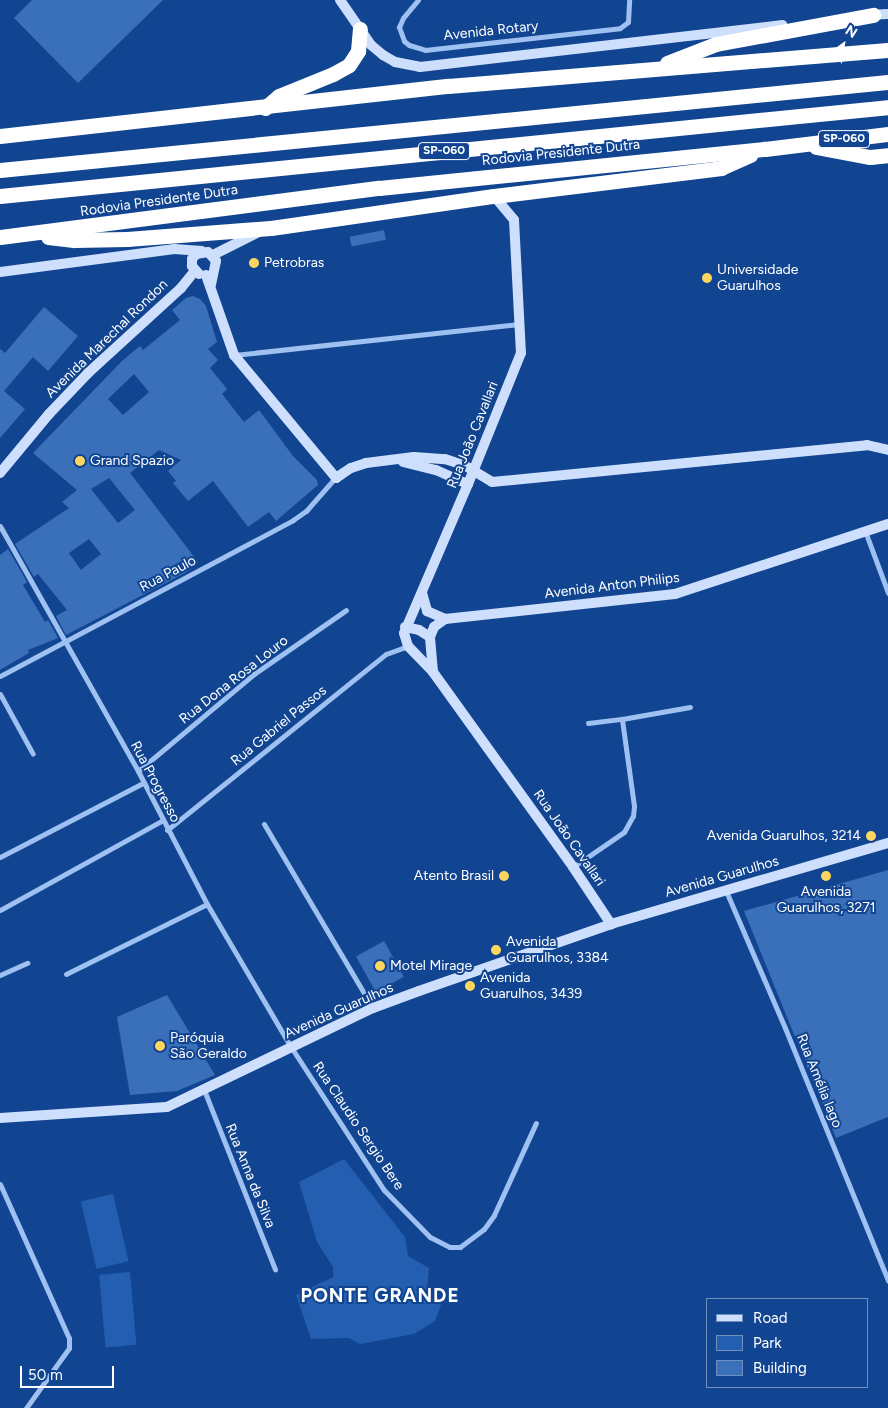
<!DOCTYPE html>
<html>
<head>
<meta charset="utf-8">
<style>
	body { margin:0 }
	#map { position:relative; width:888px; height:1408px; overflow:hidden; background:#124591; font-family:Figtree,sans-serif }
	div>[style] { position:absolute }
	[style*='--x'] { left:calc(var(--x)*1px); top:calc(var(--y)*1px); width:calc(var(--w)*1px); rotate:calc(var(--a)*1deg) }
	.green>* { inset:0; background:#235eb0; transform-origin:0 0 }
	.building>* { inset:0; background:#3a6fb9; transform-origin:0 0 }
	.street>* { height:5px; margin:-2.5px; padding:0 2.5px; transform-origin:2.5px; border-radius:2.5px; background:#9ec1f2 }
	.secondary>* { height:10px; margin:-5px; padding:0 5px; transform-origin:5px; border-radius:5px; background:#cddffc }
	.highway>* { height:15px; margin:-7.5px; padding:0 7.5px; transform-origin:7.5px; border-radius:7.5px; background:#fff }
	.dots>* { width:14px; height:14px; translate:-50% -50%; box-sizing:border-box; border:2px solid #124591; border-radius:50% }
	span { translate:-50% -50%; white-space:nowrap; text-align:center; line-height:1.15; -webkit-text-stroke:4px #124591; paint-order:stroke }
	.shield-label span { padding:1px 4px; background:#124591; border:1px solid; border-radius:4px; -webkit-text-stroke-width:0 }
	.shield-label { font-size:12px; color:#fff; font-weight:700 }
	.street-label { font-size:14px; color:#fff }
	.poi-label { font-size:14px; color:#fff }
	.left { translate:0 -50%; text-align:left }
	.right { translate:-100% -50%; text-align:right }
	.district-label { font-size:19px; color:#fff; font-weight:700; letter-spacing:1px }
	.legend { position:absolute; left:706px; top:1298px; width:162px; height:90px; box-sizing:border-box; background:#124591; border:1px solid #718fbd; margin:0; padding:6px 9px; list-style:none; font-size:15px; color:#fff }
	.legend li { display:flex; align-items:center; gap:10px; height:25px }
	.legend b { width:25px; border:1px solid #718fbd }
	.north { position:absolute; left:818px; top:20px; width:50px; height:50px; -webkit-text-stroke:4px #124591; paint-order:stroke; rotate:32deg; font-size:14px; font-weight:700; line-height:20px; text-align:center; color:#fff }
	.north::after { content:''; display:block; margin:auto; width:18px; height:22px; background:#fff; clip-path:polygon(50% 0,100% 100%,50% 72%,0 100%) }
	.scale { position:absolute; left:20px; top:1366px; width:94px; height:22px; box-sizing:border-box; border:2px solid #fff; border-top:0; padding-left:6px; font-size:15px; line-height:18px; white-space:nowrap; color:#fff; -webkit-text-stroke:4px #124591; paint-order:stroke }
</style>
</head>
<body>
<div id="map">
	<div class="green">
		<i style="clip-path:polygon(344px 1159px,405px 1237px,408px 1256px,429px 1268px,427px 1289px,441px 1305px,435px 1321px,414px 1334px,360px 1344px,349px 1338px,311px 1339px,296px 1295px,333px 1277px,333px 1267px,317px 1242px,299px 1182px)"></i>
		<i style="left:113px;top:1194px;width:69px;height:33px;rotate:77deg"></i>
		<i style="left:130px;top:1272px;width:73px;height:31px;rotate:85deg"></i>
	</div>
	<div class="building">
		<i style="clip-path:polygon(32px 0,163px 0,78px 83px,14px 18px)"></i>
		<i style="left:384px;top:230px;width:10px;height:35px;rotate:79deg"></i>
		<i style="clip-path:polygon(evenodd,193px 296px,200px 299px,206px 306px,217px 342px,208px 349px,218px 360px,210px 368px,227px 389px,222px 394px,244px 422px,259px 410px,293px 456px,317px 480px,318px 485px,276px 521px,269px 512px,248px 527px,213px 481px,188px 501px,173px 483px,176px 481px,168px 471px,181px 460px,159px 450px,130px 473px,198px 562px,185px 573px,66px 635px,56px 616px,67px 610px,38px 574px,34px 577px,15px 544px,69px 508px,62px 502px,77px 490px,33px 453px,123px 360px,140px 346px,143px 350px,180px 320px,172px 310px,186px 298px,193px 296px,134px 374px,149px 392px,123px 415px,108px 399px,134px 374px,193px 296px,109px 478px,135px 510px,118px 523px,91px 489px,109px 478px,193px 296px,89px 539px,101px 554px,81px 570px,69px 553px,89px 539px)"></i>
		<i style="clip-path:polygon(44px 307px,78px 336px,48px 371px,33px 357px,4px 391px,25px 409px,0 438px,0 349px,5px 353px)"></i>
		<i style="clip-path:polygon(8px 549px,27px 582px,23px 585px,45px 622px,48px 620px,58px 638px,28px 650px,29px 653px,0 670px,0 555px)"></i>
		<i style="clip-path:polygon(888px 870px,888px 1117px,836px 1138px,744px 911px)"></i>
		<i style="left:384px;top:941px;width:41px;height:32px;rotate:61deg"></i>
		<i style="clip-path:polygon(167px 995px,215px 1075px,177px 1091px,130px 1095px,117px 1017px)"></i>
	</div>
	<div class="street">
		<i style="--x:418;--y:0;--w:23;--a:130"></i>
		<i style="--x:403;--y:18;--w:10;--a:114"></i>
		<i style="--x:399;--y:27;--w:15;--a:70"></i>
		<i style="--x:404;--y:41;--w:6;--a:39"></i>
		<i style="--x:409;--y:45;--w:17;--a:17"></i>
		<i style="--x:425;--y:50;--w:196;--a:-6.4"></i>
		<i style="--x:620;--y:28;--w:10;--a:-37"></i>
		<i style="--x:628;--y:22;--w:22;--a:-87"></i>
		<i style="--x:234;--y:355;--w:287;--a:-6.2"></i>
		<i style="--x:0;--y:526;--w:281;--a:60.6"></i>
		<i style="--x:138;--y:771;--w:150;--a:62.6"></i>
		<i style="--x:207;--y:904;--w:166;--a:59.6"></i>
		<i style="--x:291;--y:1047;--w:171;--a:57"></i>
		<i style="--x:384;--y:1190;--w:66;--a:45.6"></i>
		<i style="--x:430;--y:1237;--w:22;--a:27"></i>
		<i style="--x:450;--y:1247;--w:10;--a:0"></i>
		<i style="--x:460;--y:1247;--w:30;--a:-37"></i>
		<i style="--x:484;--y:1229;--w:17;--a:-54"></i>
		<i style="--x:494;--y:1215;--w:101;--a:-65.5"></i>
		<i style="--x:865;--y:531;--w:66;--a:69.6"></i>
		<i style="--x:0;--y:676;--w:332;--a:-28"></i>
		<i style="--x:293;--y:520;--w:16;--a:-35"></i>
		<i style="--x:306;--y:511;--w:44;--a:-48.7"></i>
		<i style="--x:0;--y:694;--w:68;--a:61.2"></i>
		<i style="--x:588;--y:723;--w:34;--a:-7"></i>
		<i style="--x:138;--y:771;--w:151;--a:-39.9"></i>
		<i style="--x:254;--y:674;--w:112;--a:-34.8"></i>
		<i style="--x:264;--y:824;--w:214;--a:59.4"></i>
		<i style="--x:167;--y:830;--w:281;--a:-38.8"></i>
		<i style="--x:386;--y:654;--w:23;--a:-20"></i>
		<i style="--x:0;--y:857;--w:161;--a:-27.4"></i>
		<i style="--x:573;--y:867;--w:62;--a:-34.5"></i>
		<i style="--x:624;--y:832;--w:18;--a:-61"></i>
		<i style="--x:633;--y:816;--w:10;--a:-84"></i>
		<i style="--x:634;--y:806;--w:88;--a:-97.9"></i>
		<i style="--x:622;--y:719;--w:69;--a:-10"></i>
		<i style="--x:726;--y:891;--w:149;--a:66.7"></i>
		<i style="--x:785;--y:1028;--w:273;--a:67.8"></i>
		<i style="--x:0;--y:910;--w:186;--a:-28.9"></i>
		<i style="--x:66;--y:974;--w:157;--a:-26.4"></i>
		<i style="--x:0;--y:975;--w:30;--a:-24"></i>
		<i style="--x:204;--y:1090;--w:193;--a:68.4"></i>
		<i style="--x:0;--y:1184;--w:169;--a:65.9"></i>
		<i style="--x:69;--y:1338;--w:10;--a:90"></i>
		<i style="--x:69;--y:1348;--w:74;--a:125.6"></i>
	</div>
	<div class="secondary">
		<i style="--x:340;--y:0;--w:55;--a:55.4"></i>
		<i style="--x:371;--y:45;--w:16;--a:40"></i>
		<i style="--x:383;--y:55;--w:14;--a:30"></i>
		<i style="--x:395;--y:62;--w:25;--a:11"></i>
		<i style="--x:420;--y:67;--w:365;--a:-6.6"></i>
		<i style="--x:867;--y:15;--w:21;--a:-3"></i>
		<i style="--x:494;--y:196;--w:31;--a:50"></i>
		<i style="--x:514;--y:220;--w:133;--a:87"></i>
		<i style="--x:521;--y:353;--w:141;--a:112"></i>
		<i style="--x:468;--y:484;--w:162;--a:113.2"></i>
		<i style="--x:404;--y:633;--w:14;--a:73"></i>
		<i style="--x:408;--y:646;--w:36;--a:46"></i>
		<i style="--x:433;--y:672;--w:240;--a:54.3"></i>
		<i style="--x:573;--y:867;--w:69;--a:56.3"></i>
		<i style="--x:213;--y:255;--w:49;--a:-26.6"></i>
		<i style="--x:0;--y:272;--w:176;--a:-7.5"></i>
		<i style="--x:174;--y:249;--w:28;--a:4"></i>
		<i style="--x:199;--y:274;--w:11;--a:-131"></i>
		<i style="--x:192;--y:266;--w:7;--a:-90"></i>
		<i style="--x:192;--y:259;--w:6;--a:-51"></i>
		<i style="--x:196;--y:254;--w:12;--a:-9"></i>
		<i style="--x:208;--y:252;--w:12;--a:48"></i>
		<i style="--x:216;--y:261;--w:24;--a:102"></i>
		<i style="--x:206;--y:275;--w:85;--a:70.7"></i>
		<i style="--x:234;--y:355;--w:160;--a:50.3"></i>
		<i style="--x:336;--y:478;--w:18;--a:-34"></i>
		<i style="--x:351;--y:468;--w:16;--a:-18"></i>
		<i style="--x:366;--y:463;--w:48;--a:-7.1"></i>
		<i style="--x:414;--y:457;--w:31;--a:4"></i>
		<i style="--x:445;--y:459;--w:20;--a:18"></i>
		<i style="--x:464;--y:465;--w:33;--a:31"></i>
		<i style="--x:492;--y:482;--w:377;--a:-5.6"></i>
		<i style="--x:867;--y:445;--w:22;--a:13"></i>
		<i style="--x:403;--y:462;--w:34;--a:14"></i>
		<i style="--x:436;--y:470;--w:35;--a:24"></i>
		<i style="--x:0;--y:473;--w:77;--a:-50.3"></i>
		<i style="--x:49;--y:414;--w:57;--a:-46.4"></i>
		<i style="--x:88;--y:373;--w:126;--a:-42.4"></i>
		<i style="--x:181;--y:288;--w:22;--a:-51"></i>
		<i style="--x:422;--y:593;--w:19;--a:74"></i>
		<i style="--x:427;--y:611;--w:20;--a:24"></i>
		<i style="--x:405;--y:627;--w:14;--a:12"></i>
		<i style="--x:419;--y:630;--w:13;--a:32"></i>
		<i style="--x:433;--y:672;--w:35;--a:-95"></i>
		<i style="--x:430;--y:637;--w:11;--a:-68"></i>
		<i style="--x:434;--y:627;--w:14;--a:-36"></i>
		<i style="--x:445;--y:619;--w:231;--a:-6.2"></i>
		<i style="--x:675;--y:594;--w:224;--a:-18.2"></i>
		<i style="--x:0;--y:1118;--w:167;--a:-3.8"></i>
		<i style="--x:167;--y:1107;--w:229;--a:-25.7"></i>
		<i style="--x:373;--y:1008;--w:49;--a:-20.3"></i>
		<i style="--x:419;--y:991;--w:203;--a:-19.2"></i>
		<i style="--x:611;--y:924;--w:289;--a:-16.3"></i>
	</div>
	<div class="highway">
		<i style="--x:667;--y:63;--w:53;--a:-21.2"></i>
		<i style="--x:716;--y:44;--w:160;--a:-10.5"></i>
		<i style="--x:265;--y:108;--w:18;--a:-41"></i>
		<i style="--x:279;--y:96;--w:58;--a:-22.2"></i>
		<i style="--x:333;--y:74;--w:18;--a:-29"></i>
		<i style="--x:349;--y:65;--w:17;--a:-57"></i>
		<i style="--x:358;--y:51;--w:22;--a:-85"></i>
		<i style="--x:0;--y:136;--w:451;--a:-6.4"></i>
		<i style="--x:448;--y:86;--w:441;--a:-4.7"></i>
		<i style="--x:816;--y:147;--w:55;--a:10.5"></i>
		<i style="--x:870;--y:157;--w:18;--a:-6"></i>
		<i style="--x:0;--y:170;--w:892;--a:-5.66"></i>
		<i style="--x:0;--y:196;--w:892;--a:-5.72"></i>
		<i style="--x:0;--y:237;--w:382;--a:-7.4"></i>
		<i style="--x:379;--y:188;--w:388;--a:-5.8"></i>
		<i style="--x:765;--y:149;--w:124;--a:-7"></i>
		<i style="--x:48;--y:237;--w:26;--a:7"></i>
		<i style="--x:74;--y:240;--w:53;--a:-1.1"></i>
		<i style="--x:127;--y:239;--w:144;--a:-4.4"></i>
		<i style="--x:271;--y:228;--w:225;--a:-8.2"></i>
		<i style="--x:494;--y:196;--w:229;--a:-7"></i>
		<i style="--x:721;--y:168;--w:32;--a:-24"></i>
	</div>
	<div class="dots">
		<i style="left:254px;top:263px;background:#ffd75f"></i>
		<i style="left:707px;top:278px;background:#ffd75f"></i>
		<i style="left:80px;top:461px;background:#ffd75f"></i>
		<i style="left:871px;top:836px;background:#ffd75f"></i>
		<i style="left:504px;top:876px;background:#ffd75f"></i>
		<i style="left:826px;top:876px;background:#ffd75f"></i>
		<i style="left:496px;top:950px;background:#ffd75f"></i>
		<i style="left:380px;top:966px;background:#ffd75f"></i>
		<i style="left:470px;top:986px;background:#ffd75f"></i>
		<i style="left:160px;top:1046px;background:#ffd75f"></i>
	</div>
	<div class="shield-label">
		<span style="left:844px;top:139px">SP-060</span>
		<span style="left:444px;top:151px">SP-060</span>
	</div>
	<div class="street-label">
		<span style="left:491px;top:31px;rotate:-6deg">Avenida Rotary</span>
		<span style="left:561px;top:153px;rotate:-6deg">Rodovia Presidente Dutra</span>
		<span style="left:159px;top:201px;rotate:-8deg">Rodovia Presidente Dutra</span>
		<span style="left:107px;top:339px;rotate:-44deg">Avenida Marechal Rondon</span>
		<span style="left:473px;top:435px;rotate:-68deg">Rua João Cavallari</span>
		<span style="left:168px;top:574px;rotate:-28deg">Rua Paulo</span>
		<span style="left:612px;top:586px;rotate:-7deg">Avenida Anton Philips</span>
		<span style="left:234px;top:680px;rotate:-38deg">Rua Dona Rosa Louro</span>
		<span style="left:279px;top:726px;rotate:-39deg">Rua Gabriel Passos</span>
		<span style="left:155px;top:782px;rotate:62deg">Rua Progresso</span>
		<span style="left:569px;top:838px;rotate:55deg">Rua João Cavallari</span>
		<span style="left:722px;top:877px;rotate:-16deg">Avenida Guarulhos</span>
		<span style="left:339px;top:1011px;rotate:-24deg">Avenida Guarulhos</span>
		<span style="left:819px;top:1081px;rotate:68deg">Rua Amélia lago</span>
		<span style="left:358px;top:1126px;rotate:56deg">Rua Claudio Sergio Bere</span>
		<span style="left:250px;top:1176px;rotate:68deg">Rua Anna da Silva</span>
	</div>
	<div class="poi-label">
		<span class="left" style="left:264px;top:263px">Petrobras</span>
		<span class="left" style="left:717px;top:278px">Universidade<br>Guarulhos</span>
		<span class="left" style="left:90px;top:461px">Grand Spazio</span>
		<span class="right" style="left:861px;top:836px">Avenida Guarulhos, 3214</span>
		<span class="right" style="left:494px;top:876px">Atento Brasil</span>
		<span style="left:826px;top:900px">Avenida<br>Guarulhos, 3271</span>
		<span class="left" style="left:506px;top:950px">Avenida<br>Guarulhos, 3384</span>
		<span class="left" style="left:390px;top:966px">Motel Mirage</span>
		<span class="left" style="left:480px;top:986px">Avenida<br>Guarulhos, 3439</span>
		<span class="left" style="left:170px;top:1046px">Paróquia<br>São Geraldo</span>
	</div>
	<div class="district-label">
		<span style="left:380px;top:1296px">PONTE GRANDE</span>
	</div>
	<ul class="legend">
	<li><b style="height:6px;background:#cddffc"></b>Road</li>
	<li><b style="height:14px;background:#235eb0"></b>Park</li>
	<li><b style="height:14px;background:#3a6fb9"></b>Building</li>
	</ul>
	<div class="north">N</div>
	<div class="scale">50 m</div>
</div>
</body>
</html>
